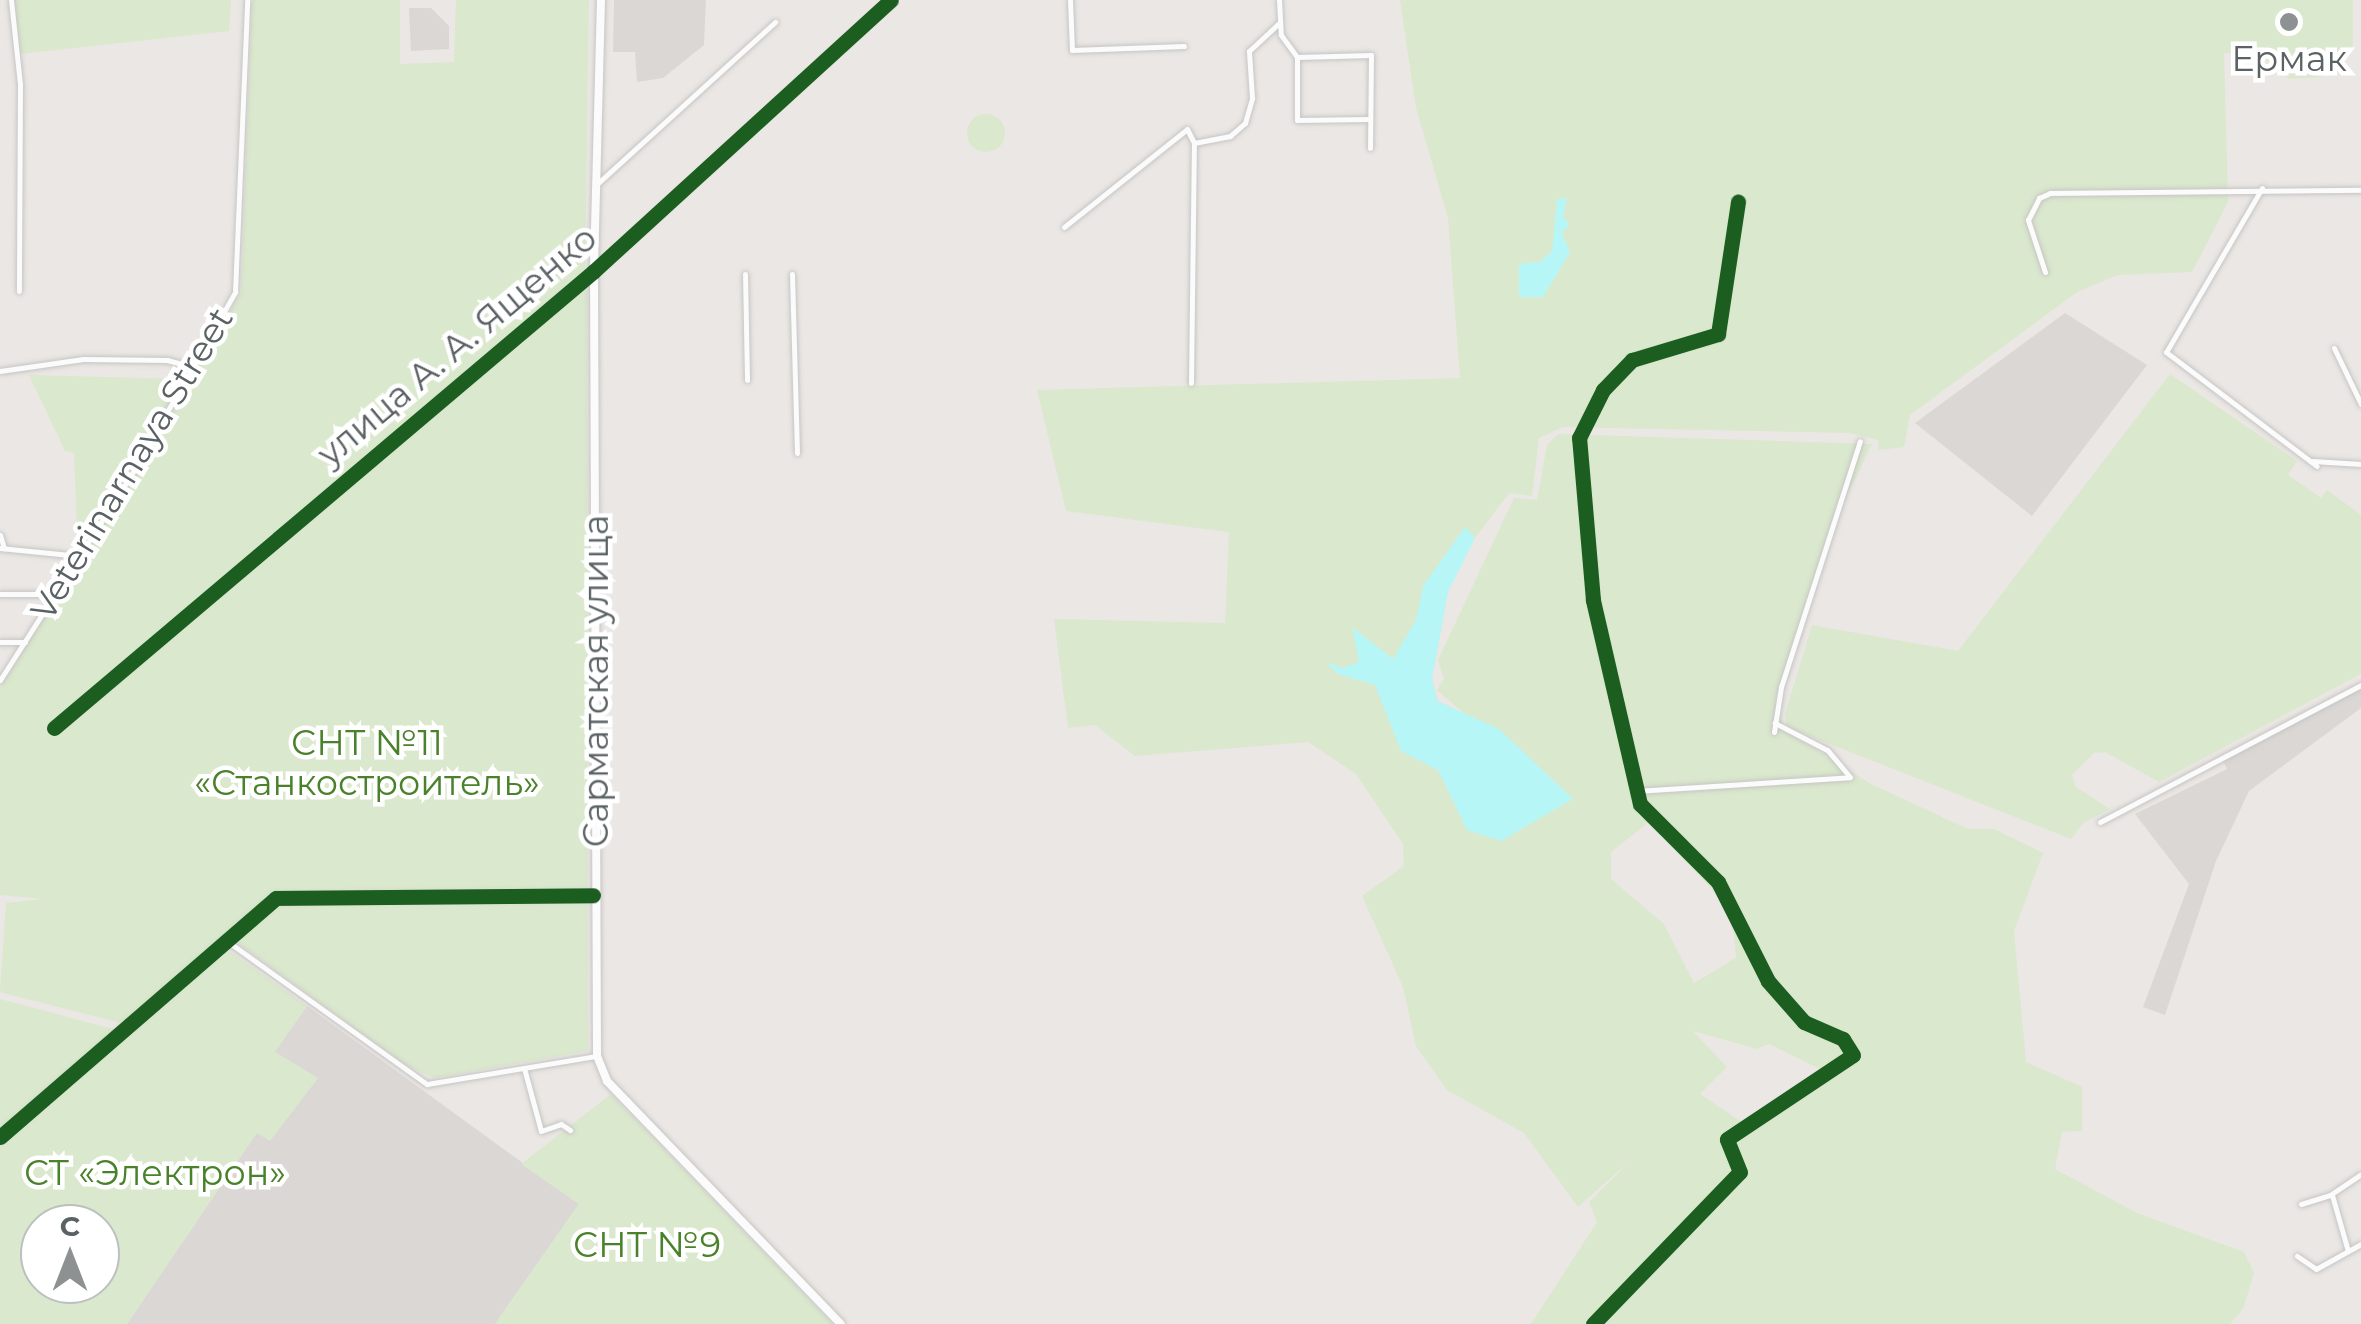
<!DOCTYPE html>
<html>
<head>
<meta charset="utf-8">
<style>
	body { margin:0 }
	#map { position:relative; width:2361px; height:1324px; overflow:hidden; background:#ebe7e4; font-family:Montserrat,sans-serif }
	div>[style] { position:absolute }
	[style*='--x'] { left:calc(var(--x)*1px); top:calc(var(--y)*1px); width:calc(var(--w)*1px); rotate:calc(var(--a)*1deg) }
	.industrial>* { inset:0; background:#dbd7d4 }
	.green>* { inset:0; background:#dae8cd }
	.round { border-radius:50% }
	.water>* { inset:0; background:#b6f6f7 }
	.roads { filter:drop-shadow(0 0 2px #c6c6c5) drop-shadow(0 0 2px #c6c6c5) }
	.street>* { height:5px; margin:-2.5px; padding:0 2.5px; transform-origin:2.5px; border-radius:2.5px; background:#fcfbfb }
	.secondary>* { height:8px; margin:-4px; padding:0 4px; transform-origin:4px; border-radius:4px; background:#fcfbfb }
	.cycleway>* { height:15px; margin:-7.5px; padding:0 7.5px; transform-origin:7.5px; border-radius:7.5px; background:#1b5e20 }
	.dots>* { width:28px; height:28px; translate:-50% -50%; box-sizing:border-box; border:5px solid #fff; border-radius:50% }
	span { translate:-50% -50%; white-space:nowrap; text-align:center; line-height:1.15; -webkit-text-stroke:9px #fff; paint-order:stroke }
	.poi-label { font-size:35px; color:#5a6264 }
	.street-label { font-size:35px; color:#5a6264 }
	.park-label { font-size:35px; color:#4a822b }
	.north { position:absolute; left:20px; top:1204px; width:100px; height:100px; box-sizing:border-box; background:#fff; border:2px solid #bdc0c1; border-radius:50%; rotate:0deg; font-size:28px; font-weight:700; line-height:40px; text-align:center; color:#5a6264 }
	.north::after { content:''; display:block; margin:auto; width:35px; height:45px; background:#8d9191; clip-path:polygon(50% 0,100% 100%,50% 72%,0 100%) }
</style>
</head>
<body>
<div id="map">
	<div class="industrial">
		<i style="clip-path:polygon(614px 0,706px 0,704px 45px,663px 78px,637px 82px,635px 52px,613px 52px)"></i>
		<i style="clip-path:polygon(409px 8px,431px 8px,449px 26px,449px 49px,411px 51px)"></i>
		<i style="clip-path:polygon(2065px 313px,2147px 365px,2032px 516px,1915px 423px)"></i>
		<i style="clip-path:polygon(2361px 688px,2361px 708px,2249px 791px,2216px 861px,2165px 1015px,2143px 1007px,2189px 884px,2135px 814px,2227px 769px,2223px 760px)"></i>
		<i style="clip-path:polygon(307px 1006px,579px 1204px,495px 1324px,127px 1324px,257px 1132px,270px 1140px,317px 1079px,274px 1052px)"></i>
	</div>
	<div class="green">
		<i style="clip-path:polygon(13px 0,231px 0,229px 31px,20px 54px)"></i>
		<i style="clip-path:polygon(252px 0,400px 0,400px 64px,454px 62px,456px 0,589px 0,585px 270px,53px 723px,66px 724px,587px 283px,588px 1051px,434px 1078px,405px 1065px,227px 935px,125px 1024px,0 992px,6px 903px,42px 899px,0 895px,0 686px,165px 427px,241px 292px)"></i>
		<i style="clip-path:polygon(evenodd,1400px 0,2353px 0,2353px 45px,2320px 77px,2289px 79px,2259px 54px,2224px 53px,2228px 202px,2192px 272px,2118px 275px,2077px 292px,1910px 415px,1904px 447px,1879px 450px,1878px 440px,1850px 433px,1563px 427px,1539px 438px,1532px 496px,1509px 493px,1475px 538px,1448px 591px,1432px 679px,1438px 701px,1465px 714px,1437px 690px,1444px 679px,1438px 660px,1514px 498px,1537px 500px,1547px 445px,1558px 434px,1872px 444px,1833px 525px,1775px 701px,1786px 731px,1871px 784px,1968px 829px,1994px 829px,2043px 853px,2014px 931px,2026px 1062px,2082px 1087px,2082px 1131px,2062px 1132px,2055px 1169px,2137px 1213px,2244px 1252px,2254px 1273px,2243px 1309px,2230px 1324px,1531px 1324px,1597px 1222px,1589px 1202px,1632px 1159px,1578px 1207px,1524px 1133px,1447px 1090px,1416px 1046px,1403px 987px,1362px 896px,1404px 866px,1403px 844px,1356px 774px,1308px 742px,1135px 756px,1095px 725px,1068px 728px,1054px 619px,1225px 623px,1229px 532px,1066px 511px,1037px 390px,1460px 378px,1448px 218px,1416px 108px,1400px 0,1649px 822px,1724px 902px,1734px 934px,1736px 958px,1694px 983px,1664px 924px,1611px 879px,1611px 852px,1649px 822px,1400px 0,1693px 1031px,1757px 1049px,1769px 1044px,1828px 1073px,1752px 1129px,1700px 1094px,1727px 1067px,1693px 1031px)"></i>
		<i class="round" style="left:967px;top:114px;width:38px;height:38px"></i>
		<i style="clip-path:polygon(2170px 374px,2297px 461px,2288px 475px,2321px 498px,2327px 490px,2361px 515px,2361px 674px,2159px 782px,2105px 752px,2094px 753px,2072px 775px,2076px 787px,2110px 809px,2083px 823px,2071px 839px,1787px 727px,1785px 714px,1812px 625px,1958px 651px)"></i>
		<i style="clip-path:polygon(29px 375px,183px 379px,78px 550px,74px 453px,65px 451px)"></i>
		<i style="clip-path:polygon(evenodd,223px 947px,307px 1006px,275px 1052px,318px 1078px,270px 1141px,257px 1133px,127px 1324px,0 1324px,0 1140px,223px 947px,40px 1224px,100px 1224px,100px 1284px,40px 1284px,40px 1224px)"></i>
		<i style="clip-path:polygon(0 999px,117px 1030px,0 1136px)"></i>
		<i style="clip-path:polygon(611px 1094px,833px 1324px,495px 1324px,579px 1204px,521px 1164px)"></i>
	</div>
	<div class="water">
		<i style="clip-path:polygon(1567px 198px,1563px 217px,1570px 224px,1562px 233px,1570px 252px,1543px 297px,1519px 297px,1519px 264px,1540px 262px,1552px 251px,1557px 199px)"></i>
		<i style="clip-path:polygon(1465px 527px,1475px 538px,1448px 592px,1432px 679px,1437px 701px,1499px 729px,1573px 799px,1501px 841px,1467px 830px,1438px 770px,1401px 751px,1375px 685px,1338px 674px,1326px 662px,1343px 668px,1359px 662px,1352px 627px,1393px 659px,1416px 620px,1423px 586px)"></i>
	</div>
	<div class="roads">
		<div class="street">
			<i style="--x:11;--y:0;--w:84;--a:83.9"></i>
			<i style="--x:20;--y:84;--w:207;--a:90.3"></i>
			<i style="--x:1070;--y:0;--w:50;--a:87.7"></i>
			<i style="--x:1072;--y:50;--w:112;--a:-2"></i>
			<i style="--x:1279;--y:0;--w:35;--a:87"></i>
			<i style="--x:1281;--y:35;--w:27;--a:54"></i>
			<i style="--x:1297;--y:57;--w:63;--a:90"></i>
			<i style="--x:1297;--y:120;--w:73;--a:-0.8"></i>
			<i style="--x:1297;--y:57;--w:74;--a:-1.5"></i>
			<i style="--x:1371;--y:55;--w:93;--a:90.6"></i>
			<i style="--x:597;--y:184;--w:241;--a:-42.3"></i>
			<i style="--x:2262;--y:188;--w:190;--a:120.3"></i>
			<i style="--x:2166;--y:352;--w:189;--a:37.1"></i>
			<i style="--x:1064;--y:227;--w:157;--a:-38.5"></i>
			<i style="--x:1187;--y:129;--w:16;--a:63"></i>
			<i style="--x:2045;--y:272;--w:55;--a:-108.1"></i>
			<i style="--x:2028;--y:220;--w:25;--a:-63"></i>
			<i style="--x:2039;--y:198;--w:12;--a:-24"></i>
			<i style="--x:2050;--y:193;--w:311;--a:-0.6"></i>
			<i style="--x:745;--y:274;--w:106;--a:88.9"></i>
			<i style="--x:792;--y:274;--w:179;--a:88.4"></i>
			<i style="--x:2334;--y:348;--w:62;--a:64.3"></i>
			<i style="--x:0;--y:371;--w:84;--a:-8.2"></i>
			<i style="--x:83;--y:359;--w:84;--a:0.7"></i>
			<i style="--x:167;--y:360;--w:28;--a:15"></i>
			<i style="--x:1191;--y:383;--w:240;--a:-89.3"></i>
			<i style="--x:1194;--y:143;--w:37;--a:-11"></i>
			<i style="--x:1230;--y:136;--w:20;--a:-41"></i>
			<i style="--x:1245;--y:123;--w:26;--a:-74"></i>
			<i style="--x:1252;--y:98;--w:47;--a:-93.7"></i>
			<i style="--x:1249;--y:51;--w:41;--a:-43"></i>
			<i style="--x:2313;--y:461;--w:48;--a:3.6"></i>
			<i style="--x:0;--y:535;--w:14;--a:73"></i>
			<i style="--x:0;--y:548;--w:80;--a:5.7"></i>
			<i style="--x:0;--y:594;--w:55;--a:0"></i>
			<i style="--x:0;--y:642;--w:25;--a:0"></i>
			<i style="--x:0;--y:680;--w:241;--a:-57.4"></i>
			<i style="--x:130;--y:477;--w:213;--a:-60.4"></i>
			<i style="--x:235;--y:292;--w:292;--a:-87.6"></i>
			<i style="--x:54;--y:728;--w:707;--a:-40.24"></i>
			<i style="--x:594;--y:271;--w:402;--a:-42.4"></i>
			<i style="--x:1774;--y:732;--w:46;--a:-81.2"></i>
			<i style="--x:1781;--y:687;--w:258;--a:-72.2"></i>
			<i style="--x:1636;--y:791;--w:214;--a:-3.7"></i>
			<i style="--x:1850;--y:777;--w:35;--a:-130"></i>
			<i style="--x:1827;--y:750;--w:59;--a:-152.6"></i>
			<i style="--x:2100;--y:822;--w:295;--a:-27.7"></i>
			<i style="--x:227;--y:941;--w:246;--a:35.6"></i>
			<i style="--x:427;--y:1084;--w:172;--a:-9.4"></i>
			<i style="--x:524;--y:1068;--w:65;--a:74.9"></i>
			<i style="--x:541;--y:1131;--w:21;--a:-19"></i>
			<i style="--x:561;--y:1124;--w:11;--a:34"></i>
			<i style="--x:2332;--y:1195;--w:58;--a:74.1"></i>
			<i style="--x:2301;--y:1204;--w:30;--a:-17"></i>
			<i style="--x:2330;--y:1195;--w:37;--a:-34"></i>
			<i style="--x:2297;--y:1256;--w:23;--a:34"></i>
			<i style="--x:2316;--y:1269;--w:51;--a:-29.1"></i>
			<i style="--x:1593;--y:1324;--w:211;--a:-46"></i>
			<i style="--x:1740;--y:1172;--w:35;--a:-112"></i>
			<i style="--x:1727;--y:1139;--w:151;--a:-33.7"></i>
			<i style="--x:1853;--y:1055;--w:19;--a:-122"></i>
			<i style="--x:1843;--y:1039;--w:43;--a:-156.4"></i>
			<i style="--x:1804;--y:1022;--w:55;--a:-131.3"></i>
			<i style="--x:1768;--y:981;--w:111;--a:-116.8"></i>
			<i style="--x:1718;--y:882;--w:110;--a:-135"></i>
			<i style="--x:1640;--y:804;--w:209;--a:-103"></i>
			<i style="--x:1593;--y:600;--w:163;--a:-94.9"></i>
			<i style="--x:1579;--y:438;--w:54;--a:-63.4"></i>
			<i style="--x:1603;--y:390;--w:42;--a:-46"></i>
			<i style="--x:1632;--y:360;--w:90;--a:-16.8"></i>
			<i style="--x:1718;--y:334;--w:134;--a:-81.4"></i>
		</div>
		<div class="secondary">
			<i style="--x:601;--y:0;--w:271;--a:91.5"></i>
			<i style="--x:594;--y:271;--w:785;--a:89.78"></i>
			<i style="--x:597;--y:1056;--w:27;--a:68"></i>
			<i style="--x:607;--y:1081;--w:337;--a:46.1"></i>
			<i style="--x:0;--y:1137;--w:365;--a:-40.9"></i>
			<i style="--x:276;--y:898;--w:317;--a:-0.5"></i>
		</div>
	</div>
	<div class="cycleway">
		<i style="--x:54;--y:728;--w:707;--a:-40.24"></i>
		<i style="--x:594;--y:271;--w:402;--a:-42.4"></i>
		<i style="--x:0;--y:1137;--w:365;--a:-40.9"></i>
		<i style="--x:276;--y:898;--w:317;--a:-0.5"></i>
		<i style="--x:1593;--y:1324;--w:211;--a:-46"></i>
		<i style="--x:1740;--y:1172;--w:35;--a:-112"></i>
		<i style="--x:1727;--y:1139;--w:151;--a:-33.7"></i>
		<i style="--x:1853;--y:1055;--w:19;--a:-122"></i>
		<i style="--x:1843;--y:1039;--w:43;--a:-156.4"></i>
		<i style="--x:1804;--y:1022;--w:55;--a:-131.3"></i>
		<i style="--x:1768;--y:981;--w:111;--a:-116.8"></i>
		<i style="--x:1718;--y:882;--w:110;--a:-135"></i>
		<i style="--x:1640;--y:804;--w:209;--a:-103"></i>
		<i style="--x:1593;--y:600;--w:163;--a:-94.9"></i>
		<i style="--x:1579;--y:438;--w:54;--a:-63.4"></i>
		<i style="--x:1603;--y:390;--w:42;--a:-46"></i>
		<i style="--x:1632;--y:360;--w:90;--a:-16.8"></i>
		<i style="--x:1718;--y:334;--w:134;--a:-81.4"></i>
	</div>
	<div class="dots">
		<i style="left:2289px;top:22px;background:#8d9191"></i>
	</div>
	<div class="poi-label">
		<span style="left:2289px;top:59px">Ермак</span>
	</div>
	<div class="street-label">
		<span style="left:457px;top:346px;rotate:-40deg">улица А. А. Ященко</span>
		<span style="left:132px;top:464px;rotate:-59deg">Veterinarnaya Street</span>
		<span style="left:596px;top:681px;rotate:-90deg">Сарматская улица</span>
	</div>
	<div class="park-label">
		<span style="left:367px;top:763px">СНТ №11<br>«Станкостроитель»</span>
		<span style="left:155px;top:1173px">СТ «Электрон»</span>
		<span style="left:647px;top:1245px">СНТ №9</span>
	</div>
	<div class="north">С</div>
</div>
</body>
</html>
